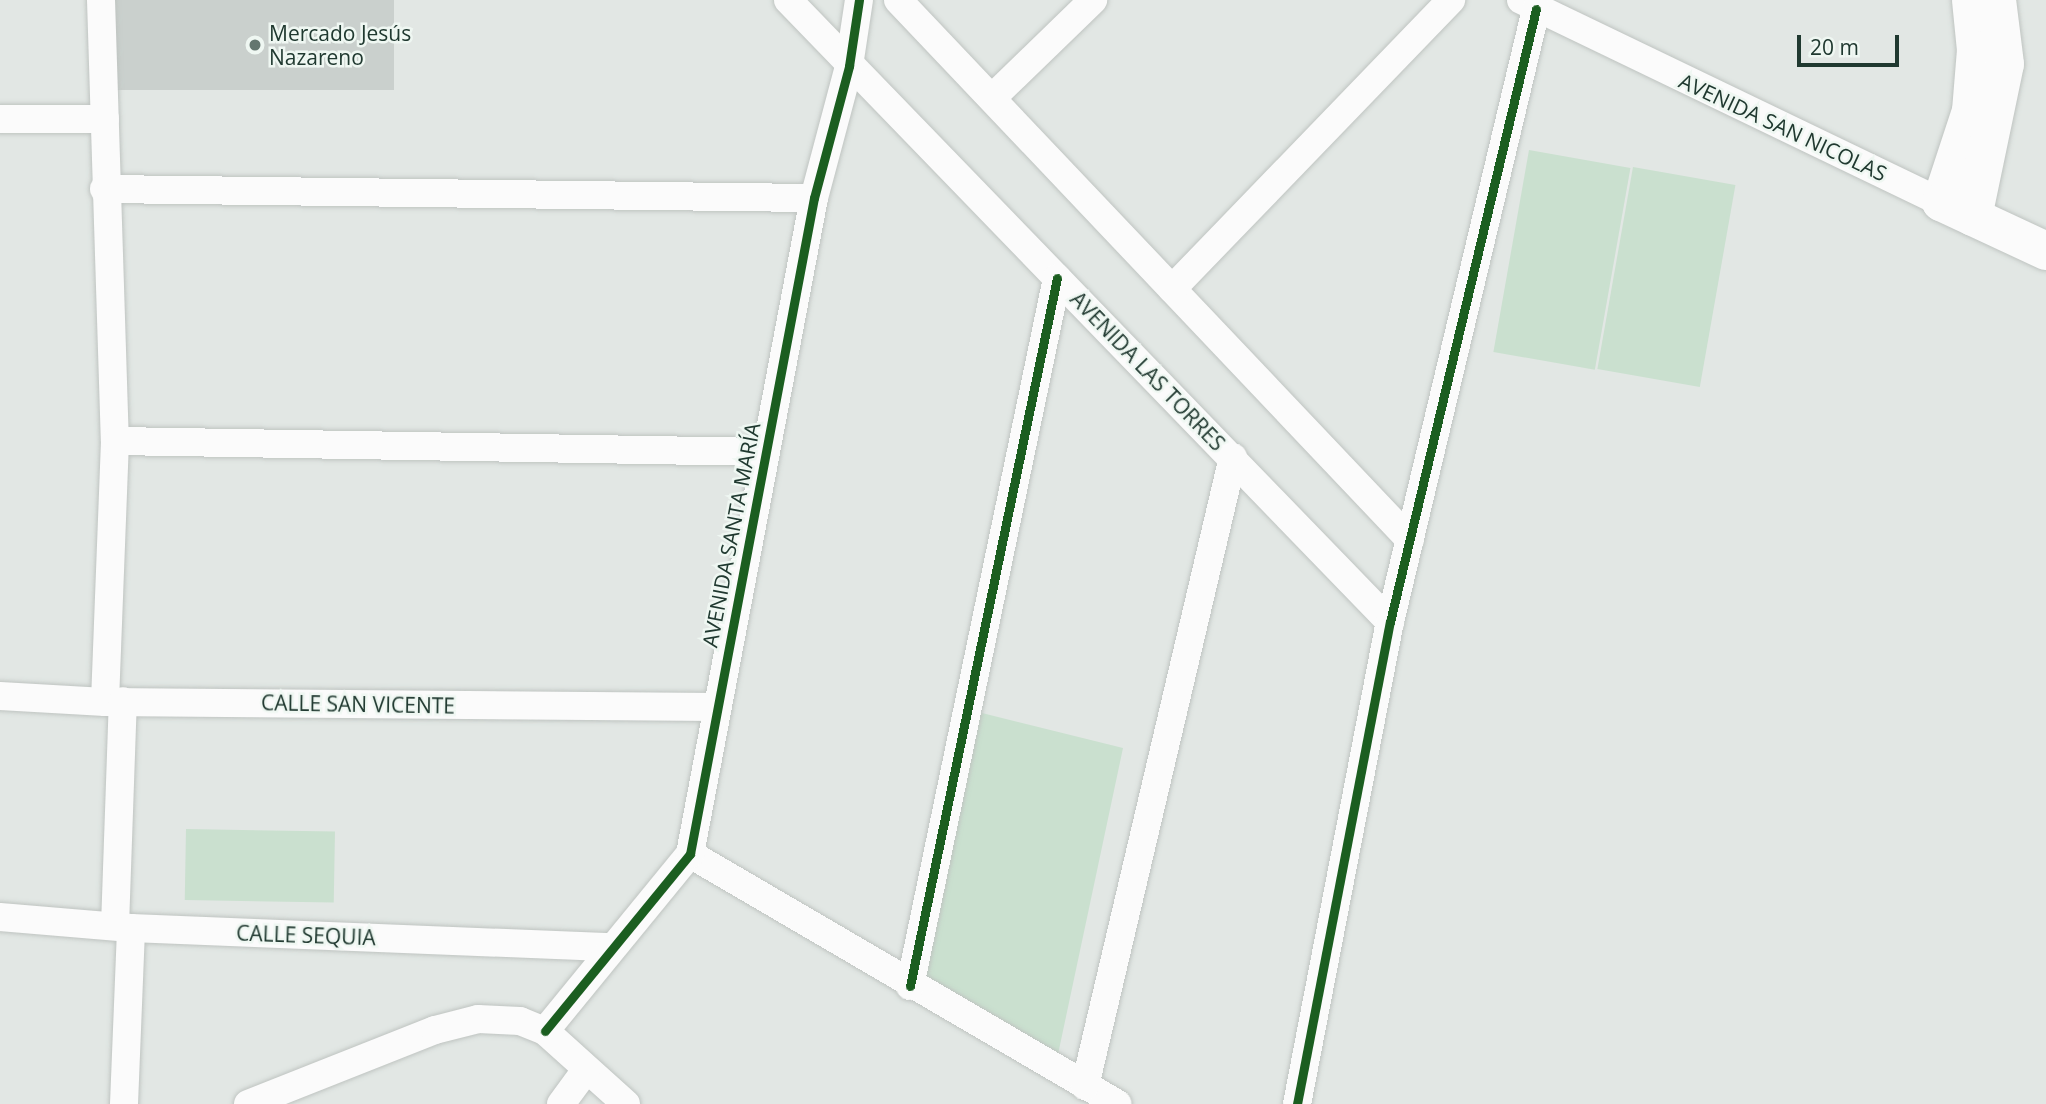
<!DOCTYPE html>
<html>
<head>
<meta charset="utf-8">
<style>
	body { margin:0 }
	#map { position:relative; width:2046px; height:1104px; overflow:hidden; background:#e2e7e4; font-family:"Open Sans",sans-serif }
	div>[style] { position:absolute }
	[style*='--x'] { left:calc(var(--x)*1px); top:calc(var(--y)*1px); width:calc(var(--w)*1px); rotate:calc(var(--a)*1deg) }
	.green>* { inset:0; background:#cae0cf; transform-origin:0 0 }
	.building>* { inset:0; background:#cad0cd; transform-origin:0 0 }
	.roads { filter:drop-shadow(0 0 2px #bfc4c1) drop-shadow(0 0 2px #bfc4c1) }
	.street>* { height:28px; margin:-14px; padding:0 14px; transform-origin:14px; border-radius:14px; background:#fbfbfb }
	.secondary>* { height:38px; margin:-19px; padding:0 19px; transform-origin:19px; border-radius:19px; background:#fbfbfb }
	.cycleway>* { height:9px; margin:-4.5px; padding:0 4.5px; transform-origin:4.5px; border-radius:4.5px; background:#1b5e20 }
	.dots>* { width:19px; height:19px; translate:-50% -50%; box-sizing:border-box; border:4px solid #eff7f2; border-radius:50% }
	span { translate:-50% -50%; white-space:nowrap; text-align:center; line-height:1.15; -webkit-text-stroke:5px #eff7f2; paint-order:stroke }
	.poi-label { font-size:21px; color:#203930 }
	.left { translate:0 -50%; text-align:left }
	.street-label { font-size:21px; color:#203930 }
	.scale { position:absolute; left:1797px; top:35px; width:102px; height:32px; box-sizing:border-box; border:4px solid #203930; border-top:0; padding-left:9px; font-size:21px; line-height:24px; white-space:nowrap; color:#203930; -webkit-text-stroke:5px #eff7f2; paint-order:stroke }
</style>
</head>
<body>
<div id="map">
	<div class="green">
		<i style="left:1529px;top:150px;width:103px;height:205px;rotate:10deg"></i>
		<i style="left:1633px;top:167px;width:104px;height:205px;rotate:10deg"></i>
		<i style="clip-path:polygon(978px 712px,1123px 748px,1057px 1059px,923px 979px)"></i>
		<i style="left:186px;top:829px;width:149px;height:71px;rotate:1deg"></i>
	</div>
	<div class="building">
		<i style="left:114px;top:0;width:280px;height:90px"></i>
	</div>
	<div class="roads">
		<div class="street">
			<i style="--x:101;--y:0;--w:441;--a:88.2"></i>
			<i style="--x:115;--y:441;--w:261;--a:92.2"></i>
			<i style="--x:788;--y:0;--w:866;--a:45.94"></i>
			<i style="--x:898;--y:0;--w:744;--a:46.52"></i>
			<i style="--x:1521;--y:0;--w:466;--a:25.7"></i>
			<i style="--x:992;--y:98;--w:141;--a:-44.1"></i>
			<i style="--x:0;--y:119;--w:105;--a:0"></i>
			<i style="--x:104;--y:189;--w:710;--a:0.73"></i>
			<i style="--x:1172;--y:289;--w:402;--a:-46"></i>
			<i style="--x:115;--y:441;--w:650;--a:0.97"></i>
			<i style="--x:0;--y:696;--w:105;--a:3.3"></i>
			<i style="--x:105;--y:702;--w:611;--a:0.47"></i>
			<i style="--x:690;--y:854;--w:495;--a:30.3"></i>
			<i style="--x:0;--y:917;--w:131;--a:4.8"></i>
			<i style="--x:131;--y:928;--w:481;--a:2.3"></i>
			<i style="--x:115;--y:926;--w:225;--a:-88"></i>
			<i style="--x:910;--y:986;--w:723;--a:-78.27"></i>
			<i style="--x:545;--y:1031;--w:229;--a:-50.7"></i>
			<i style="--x:690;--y:854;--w:668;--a:-79.3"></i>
			<i style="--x:814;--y:198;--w:137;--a:-75.1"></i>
			<i style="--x:849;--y:66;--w:67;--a:-81.4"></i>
			<i style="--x:1085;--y:1086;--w:646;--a:-76.76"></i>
			<i style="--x:124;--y:1104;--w:176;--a:-87.7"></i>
			<i style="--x:248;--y:1104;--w:201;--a:-21.6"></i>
			<i style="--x:435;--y:1030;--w:44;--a:-14.3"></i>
			<i style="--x:478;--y:1019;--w:42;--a:2.7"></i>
			<i style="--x:520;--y:1021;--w:27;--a:22"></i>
			<i style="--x:545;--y:1031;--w:109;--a:42"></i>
			<i style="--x:561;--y:1104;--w:42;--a:-53.7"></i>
			<i style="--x:1297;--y:1104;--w:491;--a:-79.1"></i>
			<i style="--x:1390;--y:622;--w:630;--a:-76.6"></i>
		</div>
		<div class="secondary">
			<i style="--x:1971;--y:0;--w:50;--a:84.3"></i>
			<i style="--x:1976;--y:50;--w:61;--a:94.7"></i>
			<i style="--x:1971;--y:111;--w:96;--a:108.2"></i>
			<i style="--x:1941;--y:202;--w:116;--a:25"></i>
			<i style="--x:1973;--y:217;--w:156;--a:-78.2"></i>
			<i style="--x:2005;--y:64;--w:64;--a:-97.1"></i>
		</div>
	</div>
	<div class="cycleway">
		<i style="--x:910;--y:986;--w:723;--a:-78.27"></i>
		<i style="--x:545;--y:1031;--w:229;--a:-50.7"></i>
		<i style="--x:690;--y:854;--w:668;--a:-79.3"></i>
		<i style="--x:814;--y:198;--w:137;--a:-75.1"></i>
		<i style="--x:849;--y:66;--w:67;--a:-81.4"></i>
		<i style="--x:1297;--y:1104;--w:491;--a:-79.1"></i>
		<i style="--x:1390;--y:622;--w:630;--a:-76.6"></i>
	</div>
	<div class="dots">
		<i style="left:255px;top:45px;background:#64766f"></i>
	</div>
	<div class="poi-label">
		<span class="left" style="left:269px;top:45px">Mercado Jesús<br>Nazareno</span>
	</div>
	<div class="street-label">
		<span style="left:1783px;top:127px;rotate:25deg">AVENIDA SAN NICOLAS</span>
		<span style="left:1148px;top:371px;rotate:46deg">AVENIDA LAS TORRES</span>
		<span style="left:731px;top:535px;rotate:-79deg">AVENIDA SANTA MARÍA</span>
		<span style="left:358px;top:704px;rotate:1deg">CALLE SAN VICENTE</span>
		<span style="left:306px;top:935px;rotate:2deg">CALLE SEQUIA</span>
	</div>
	<div class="scale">20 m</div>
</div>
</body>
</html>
